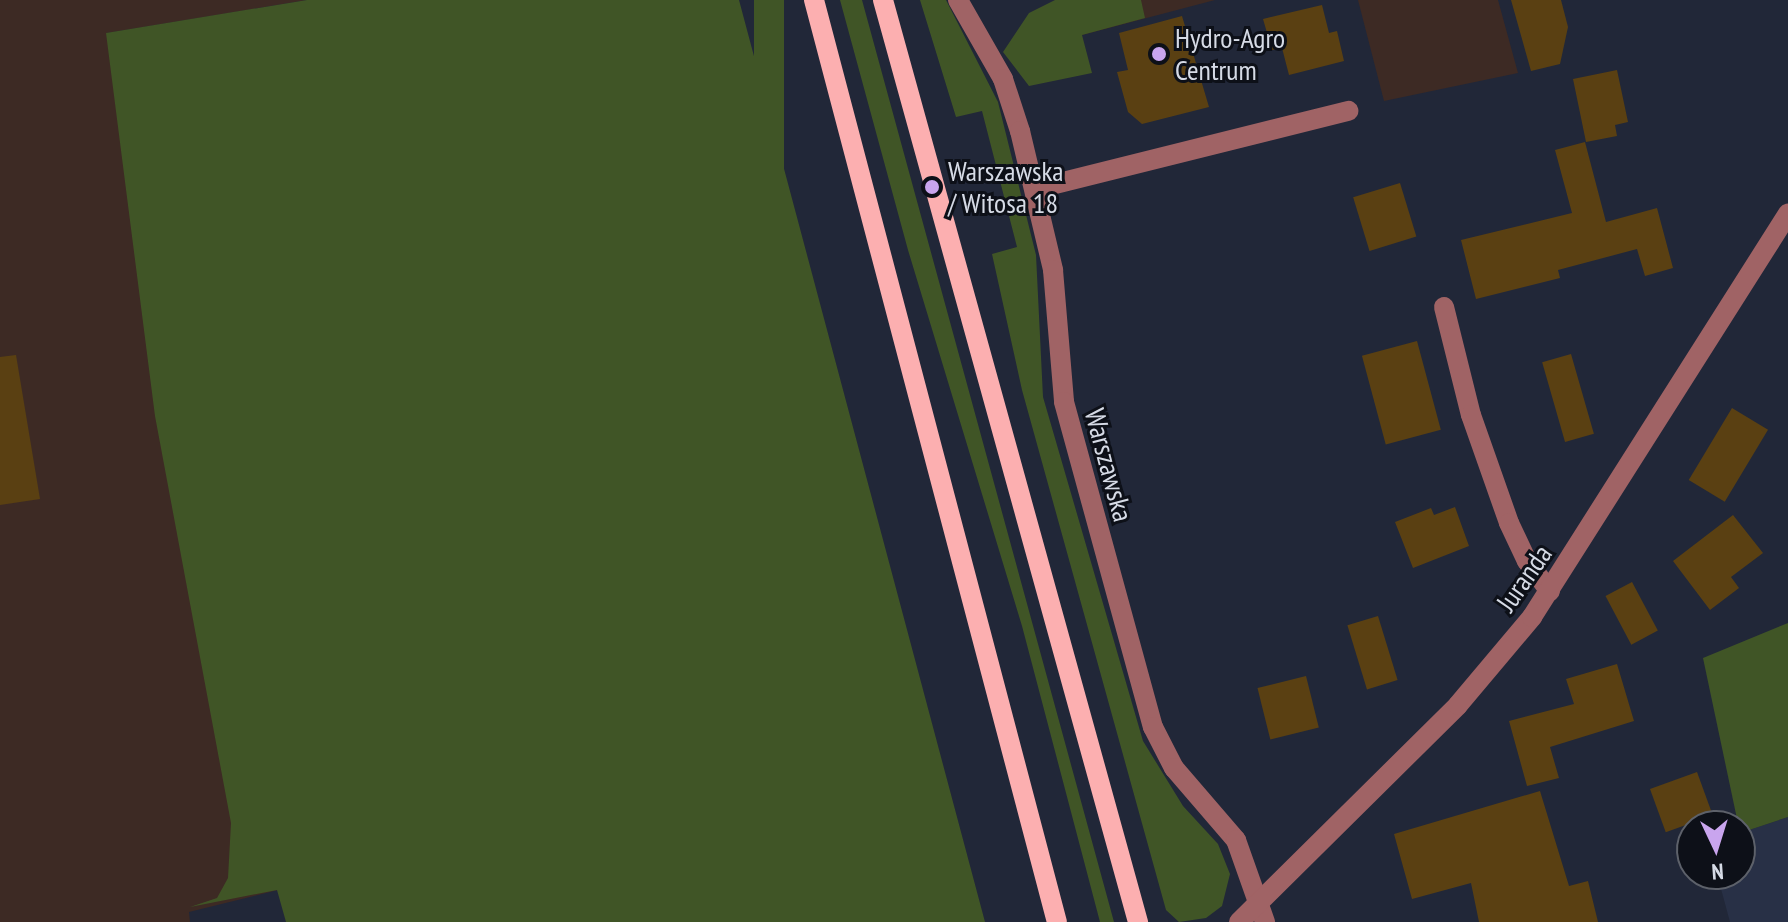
<!DOCTYPE html>
<html>
<head>
<meta charset="utf-8">
<style>
	body { margin:0 }
	#map { position:relative; width:1788px; height:922px; overflow:hidden; background:#212738; font-family:"PT Sans Narrow",sans-serif }
	div>[style] { position:absolute }
	[style*='--x'] { left:calc(var(--x)*1px); top:calc(var(--y)*1px); width:calc(var(--w)*1px); rotate:calc(var(--a)*1deg) }
	.commercial>* { inset:0; background:#3d2a24 }
	.built>* { inset:0; background:#283046 }
	.green>* { inset:0; background:#405526; transform-origin:0 0 }
	.building>* { inset:0; background:#5a4012; transform-origin:0 0 }
	.minor>* { height:20px; margin:-10px; padding:0 10px; transform-origin:10px; border-radius:10px; background:#a06365 }
	.major>* { height:20px; margin:-10px; padding:0 10px; transform-origin:10px; border-radius:10px; background:#fcafb0 }
	.dots>* { width:22px; height:22px; translate:-50% -50%; box-sizing:border-box; border:4px solid #0d1018; border-radius:50% }
	span { translate:-50% -50%; white-space:nowrap; text-align:center; line-height:1.15; -webkit-text-stroke:6px #0d1018; paint-order:stroke }
	.poi-label { font-size:28px; color:#d6dbe6 }
	.left { translate:0 -50%; text-align:left }
	.street-label { font-size:28px; color:#d6dbe6 }
	.north { position:absolute; left:1676px; top:810px; width:80px; height:80px; box-sizing:border-box; background:#0d1018; border:2px solid #5d616a; border-radius:50%; rotate:176deg; font-size:22px; font-weight:700; line-height:32px; text-align:center; color:#d6dbe6 }
	.north::after { content:''; display:block; margin:auto; width:28px; height:36px; background:#c9a5ee; clip-path:polygon(50% 0,100% 100%,50% 72%,0 100%) }
</style>
</head>
<body>
<div id="map">
	<div class="commercial">
		<i style="clip-path:polygon(0 0,307px 0,107px 33px,278px 890px,189px 912px,190px 922px,0 922px)"></i>
		<i style="clip-path:polygon(1073px 0,1215px 0,1082px 35px)"></i>
		<i style="clip-path:polygon(1358px 0,1498px 0,1518px 73px,1384px 101px)"></i>
	</div>
	<div class="built">
		<i style="clip-path:polygon(1788px 817px,1788px 922px,1730px 922px,1717px 874px,1740px 874px,1740px 833px)"></i>
	</div>
	<div class="green">
		<i style="clip-path:polygon(307px 0,739px 0,985px 922px,286px 922px,277px 890px,190px 907px,217px 898px,228px 878px,231px 823px,155px 416px,106px 33px)"></i>
		<i style="left:754px;top:0;width:30px;height:955px"></i>
		<i style="clip-path:polygon(840px 0,862px 0,1114px 922px,1100px 922px,1022px 626px,908px 250px)"></i>
		<i style="clip-path:polygon(920px 0,946px 0,998px 102px,1036px 255px,1043px 397px,1143px 741px,1183px 806px,1218px 844px,1230px 874px,1222px 906px,1206px 918px,1179px 922px,1166px 910px,1022px 390px,992px 254px,1017px 247px,982px 111px,956px 117px)"></i>
		<i style="clip-path:polygon(1055px 0,1141px 0,1145px 18px,1082px 35px,1092px 73px,1029px 86px,1003px 52px,1029px 13px)"></i>
		<i style="clip-path:polygon(1788px 623px,1788px 817px,1740px 833px,1703px 658px)"></i>
	</div>
	<div class="building">
		<i style="clip-path:polygon(1511px 0,1561px 0,1568px 27px,1560px 64px,1531px 71px)"></i>
		<i style="clip-path:polygon(1322px 5px,1329px 33px,1337px 31px,1344px 61px,1289px 75px,1282px 48px,1272px 50px,1263px 19px)"></i>
		<i style="clip-path:polygon(1182px 16px,1209px 107px,1142px 124px,1128px 112px,1117px 72px,1128px 70px,1119px 33px)"></i>
		<i style="clip-path:polygon(1617px 70px,1628px 122px,1615px 125px,1617px 136px,1586px 142px,1573px 79px)"></i>
		<i style="clip-path:polygon(1585px 142px,1606px 222px,1657px 208px,1673px 268px,1645px 276px,1637px 249px,1558px 270px,1560px 278px,1476px 299px,1461px 240px,1572px 213px,1555px 150px)"></i>
		<i style="left:1400px;top:183px;width:56px;height:49px;rotate:73deg"></i>
		<i style="left:1417px;top:341px;width:92px;height:57px;rotate:75deg"></i>
		<i style="left:1571px;top:354px;width:83px;height:30px;rotate:74deg"></i>
		<i style="clip-path:polygon(16px 355px,40px 499px,0 505px,0 357px)"></i>
		<i style="left:1732px;top:408px;width:42px;height:84px;rotate:31deg"></i>
		<i style="clip-path:polygon(1455px 507px,1469px 546px,1413px 568px,1395px 522px,1431px 508px,1434px 515px)"></i>
		<i style="clip-path:polygon(1733px 515px,1763px 553px,1731px 577px,1739px 588px,1710px 610px,1673px 561px)"></i>
		<i style="left:1632px;top:582px;width:55px;height:30px;rotate:62deg"></i>
		<i style="left:1378px;top:616px;width:67px;height:32px;rotate:73deg"></i>
		<i style="clip-path:polygon(1617px 664px,1634px 721px,1550px 747px,1559px 778px,1527px 786px,1509px 721px,1574px 704px,1566px 679px)"></i>
		<i style="left:1306px;top:676px;width:53px;height:50px;rotate:76deg"></i>
		<i style="left:1697px;top:772px;width:46px;height:50px;rotate:70deg"></i>
		<i style="clip-path:polygon(1540px 791px,1569px 886px,1588px 881px,1598px 922px,1479px 922px,1471px 883px,1412px 899px,1394px 834px)"></i>
	</div>
	<div class="minor">
		<i style="--x:958;--y:0;--w:91;--a:60.3"></i>
		<i style="--x:1003;--y:79;--w:55;--a:71.9"></i>
		<i style="--x:1020;--y:131;--w:143;--a:76.6"></i>
		<i style="--x:1053;--y:270;--w:132;--a:85.2"></i>
		<i style="--x:1064;--y:402;--w:337;--a:74.7"></i>
		<i style="--x:1153;--y:727;--w:46;--a:62.9"></i>
		<i style="--x:1174;--y:768;--w:95;--a:49.3"></i>
		<i style="--x:1236;--y:840;--w:87;--a:70.5"></i>
		<i style="--x:1035;--y:189;--w:323;--a:-14"></i>
		<i style="--x:1444;--y:307;--w:111;--a:76"></i>
		<i style="--x:1471;--y:415;--w:114;--a:70.6"></i>
		<i style="--x:1509;--y:523;--w:42;--a:64.7"></i>
		<i style="--x:1527;--y:561;--w:38;--a:53"></i>
		<i style="--x:1239;--y:922;--w:308;--a:-44.7"></i>
		<i style="--x:1458;--y:705;--w:115;--a:-49.9"></i>
		<i style="--x:1532;--y:617;--w:478;--a:-57.6"></i>
	</div>
	<div class="major">
		<i style="--x:814;--y:0;--w:953;--a:75.24"></i>
		<i style="--x:883;--y:0;--w:957;--a:74.54"></i>
	</div>
	<div class="dots">
		<i style="left:1159px;top:54px;background:#c9a5ee"></i>
		<i style="left:932px;top:187px;background:#c9a5ee"></i>
	</div>
	<div class="poi-label">
		<span class="left" style="left:1175px;top:54px">Hydro-Agro<br>Centrum</span>
		<span class="left" style="left:948px;top:187px">Warszawska<br>/ Witosa 18</span>
	</div>
	<div class="street-label">
		<span style="left:1109px;top:465px;rotate:75deg">Warszawska</span>
		<span style="left:1524px;top:578px;rotate:-55deg">Juranda</span>
	</div>
	<div class="north">N</div>
</div>
</body>
</html>
